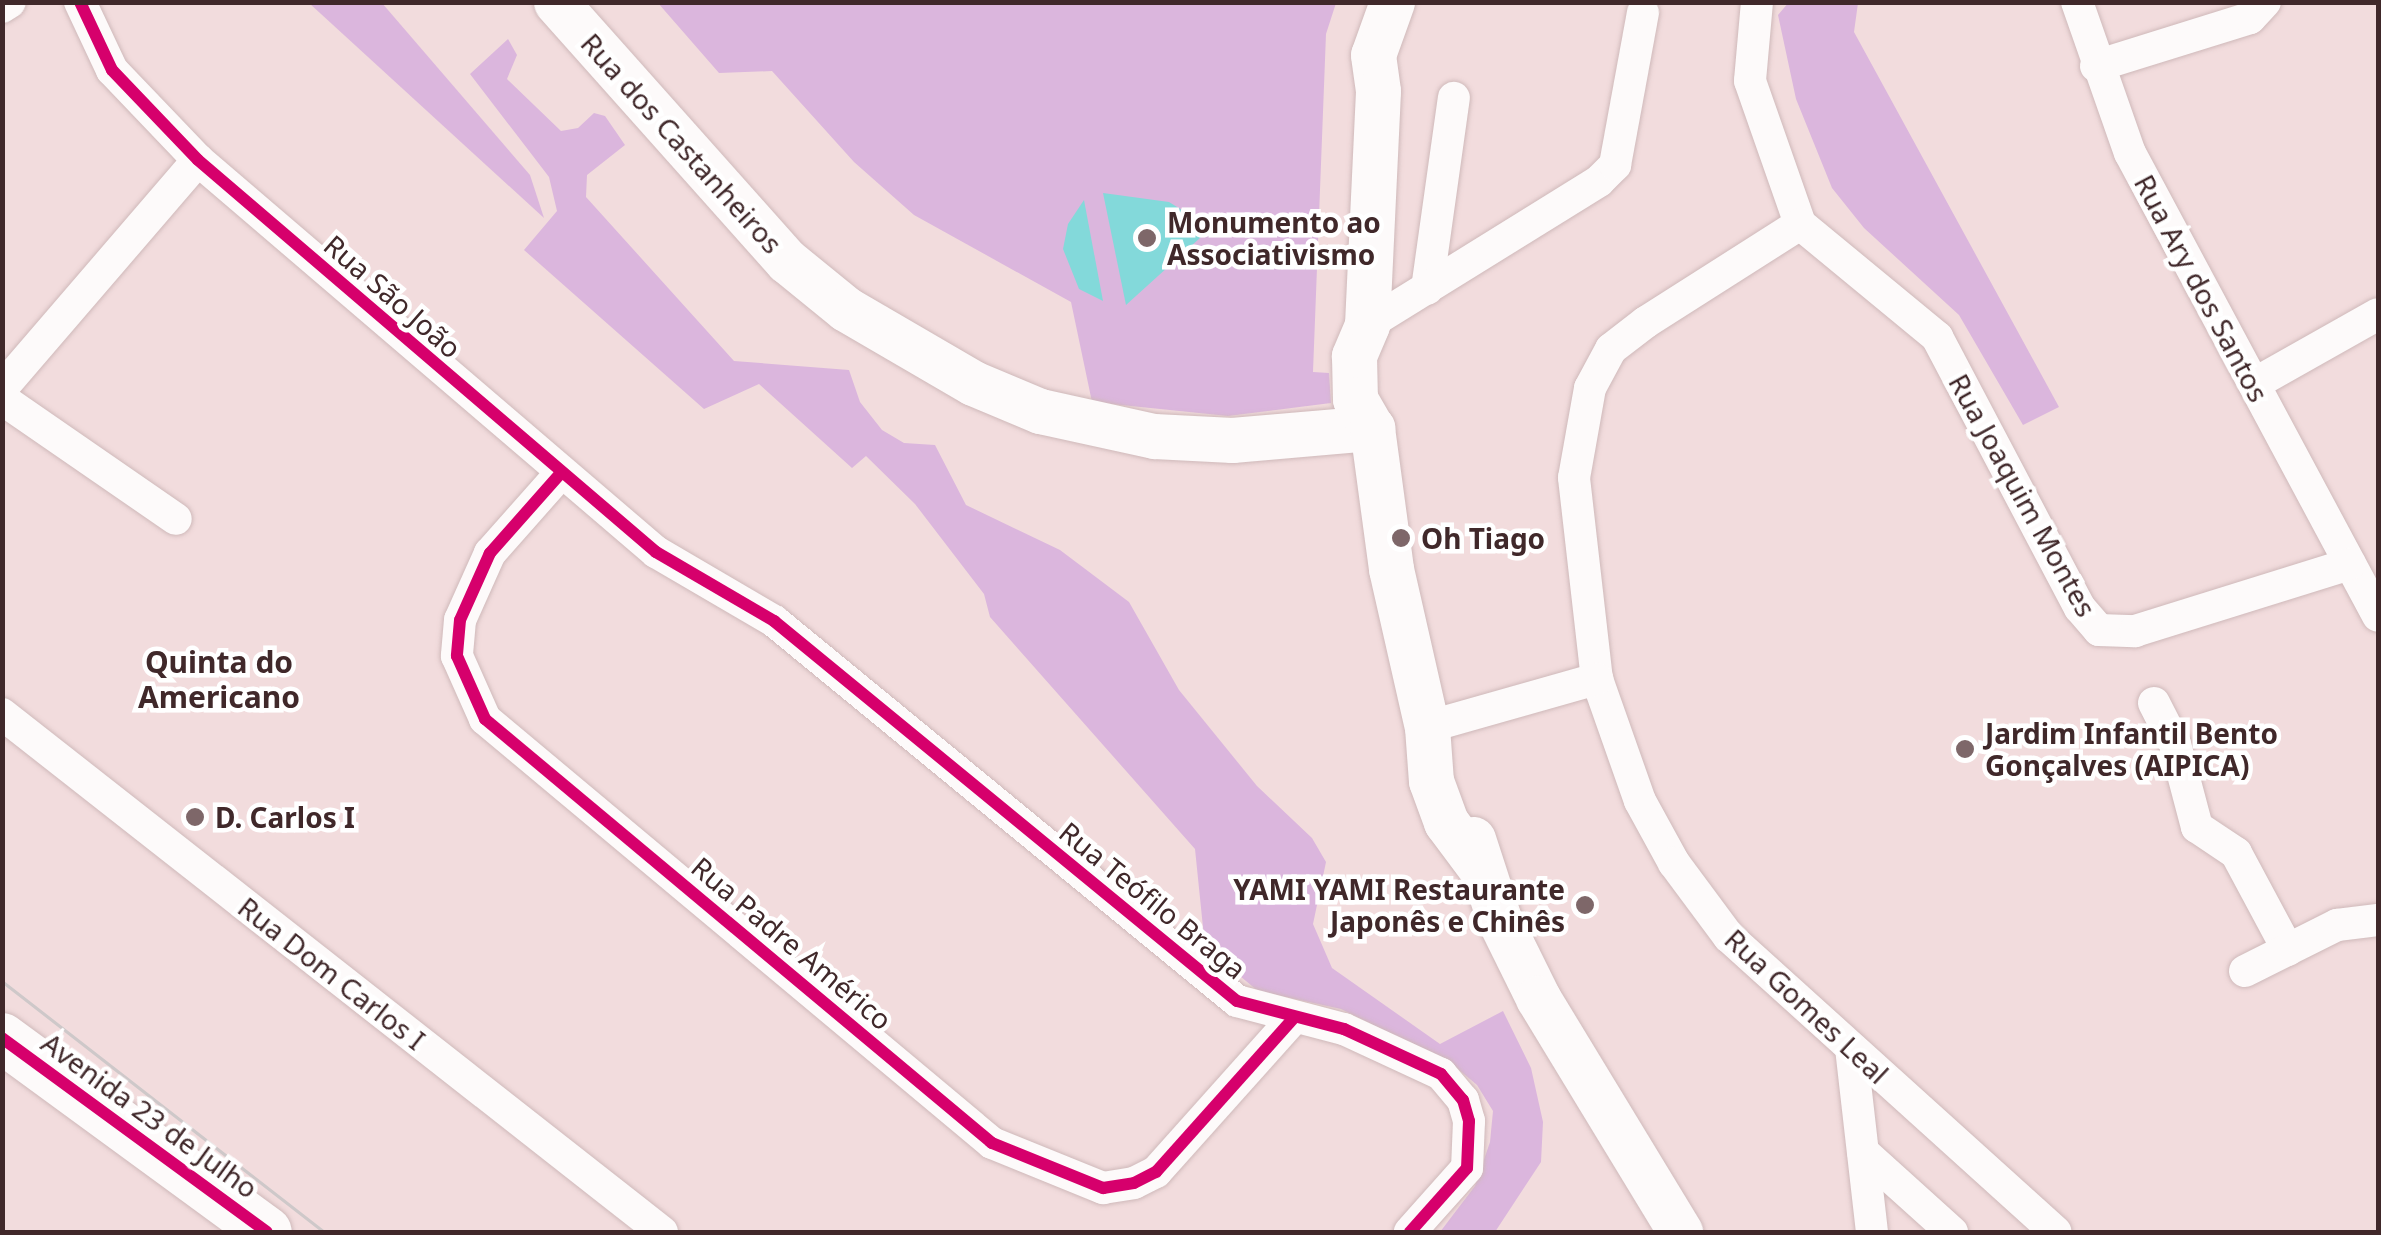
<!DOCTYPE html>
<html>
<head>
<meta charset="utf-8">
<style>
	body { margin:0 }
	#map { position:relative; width:2381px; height:1235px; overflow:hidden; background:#f2dcdd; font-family:"Noto Sans",sans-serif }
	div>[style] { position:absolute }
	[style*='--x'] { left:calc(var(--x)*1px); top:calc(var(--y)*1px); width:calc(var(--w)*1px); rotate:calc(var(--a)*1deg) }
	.green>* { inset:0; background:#dbb6dd }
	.water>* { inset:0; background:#83d9da }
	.roads { filter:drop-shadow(0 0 2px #cfb9ba) drop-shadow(0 0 2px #cfb9ba) }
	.street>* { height:32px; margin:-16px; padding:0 16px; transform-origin:16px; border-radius:16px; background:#fdfafa }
	.secondary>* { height:45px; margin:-22.5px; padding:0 22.5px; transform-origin:22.5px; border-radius:22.5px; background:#fdfafa }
	.primary>* { height:50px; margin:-25px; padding:0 25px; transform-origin:25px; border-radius:25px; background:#fdfafa }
	.tram>* { height:2.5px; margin:-1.25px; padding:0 1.25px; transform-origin:1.25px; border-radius:1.25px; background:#cec8c9 }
	.cycleway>* { height:12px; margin:-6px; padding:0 6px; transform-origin:6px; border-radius:6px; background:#d6006c }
	.dots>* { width:28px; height:28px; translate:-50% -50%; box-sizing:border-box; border:5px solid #fff; border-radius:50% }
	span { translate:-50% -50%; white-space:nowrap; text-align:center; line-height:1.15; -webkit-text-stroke:9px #fff; paint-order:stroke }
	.street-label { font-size:28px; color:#40282a }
	.poi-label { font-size:28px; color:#40282a; font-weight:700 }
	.left { translate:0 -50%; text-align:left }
	.right { translate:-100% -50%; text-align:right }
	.neighbourhood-label { font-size:30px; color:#40282a; font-weight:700 }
	.frame { position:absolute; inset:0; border:5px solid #40282a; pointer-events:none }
</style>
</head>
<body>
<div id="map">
	<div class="green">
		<i style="clip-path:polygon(1789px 2px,1858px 3px,1854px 32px,2059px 407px,2023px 425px,1959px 315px,1864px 228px,1832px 188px,1796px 99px,1778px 15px)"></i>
		<i style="clip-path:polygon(309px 3px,382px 3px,530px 175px,544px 218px)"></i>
		<i style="clip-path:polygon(658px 3px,1336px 3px,1326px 34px,1313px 372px,1329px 373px,1331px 403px,1228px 416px,1092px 402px,1071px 302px,914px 215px,854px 162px,772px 71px,719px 73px)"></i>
		<i style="clip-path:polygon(508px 39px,517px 55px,507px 79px,561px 131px,578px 128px,594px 113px,605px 116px,625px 145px,587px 175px,586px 197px,734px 361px,849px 370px,860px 402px,882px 430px,904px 443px,935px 445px,966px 505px,1060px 550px,1129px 602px,1179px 690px,1257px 786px,1312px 838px,1326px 862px,1313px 924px,1332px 968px,1440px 1044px,1503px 1011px,1531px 1068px,1543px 1122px,1541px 1162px,1495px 1232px,1440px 1232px,1475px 1186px,1490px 1142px,1493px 1111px,1477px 1085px,1452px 1064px,1341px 1009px,1258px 991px,1205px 947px,1195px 849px,990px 617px,984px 594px,915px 504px,866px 456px,852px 468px,759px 384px,704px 409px,524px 250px,557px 211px,549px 177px,470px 74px)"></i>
	</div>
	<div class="water">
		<i style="clip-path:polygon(1103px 193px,1169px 202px,1211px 228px,1126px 305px)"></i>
		<i style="clip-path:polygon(1084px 200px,1103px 301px,1079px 289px,1063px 249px,1068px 224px)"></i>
	</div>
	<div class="roads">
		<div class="street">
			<i style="--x:80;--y:2;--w:75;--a:64.8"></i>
			<i style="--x:112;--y:70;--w:124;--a:46.3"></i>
			<i style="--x:198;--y:160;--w:603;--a:40.56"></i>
			<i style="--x:656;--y:552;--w:137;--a:30.3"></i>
			<i style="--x:774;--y:621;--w:599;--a:39.38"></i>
			<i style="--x:1237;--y:1001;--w:111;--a:14.7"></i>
			<i style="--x:1344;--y:1029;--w:107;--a:24.9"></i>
			<i style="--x:1441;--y:1074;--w:34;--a:50"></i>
			<i style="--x:1463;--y:1100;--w:22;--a:74"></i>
			<i style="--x:1469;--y:1121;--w:47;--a:92.4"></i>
			<i style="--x:1467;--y:1168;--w:86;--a:131.7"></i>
			<i style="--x:1757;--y:2;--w:79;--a:95.1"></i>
			<i style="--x:1750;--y:81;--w:151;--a:70.7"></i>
			<i style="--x:2077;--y:2;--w:160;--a:70.7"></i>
			<i style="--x:2130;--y:153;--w:525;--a:61.82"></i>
			<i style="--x:2;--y:7;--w:9;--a:-32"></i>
			<i style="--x:2096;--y:66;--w:161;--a:-17.3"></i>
			<i style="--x:2250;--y:18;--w:22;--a:-47"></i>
			<i style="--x:1800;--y:224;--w:183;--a:147.5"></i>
			<i style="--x:1646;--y:322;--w:44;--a:142.4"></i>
			<i style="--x:1611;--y:349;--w:44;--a:118.3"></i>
			<i style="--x:1590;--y:388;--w:91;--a:100.1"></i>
			<i style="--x:1574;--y:478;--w:202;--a:83.5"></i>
			<i style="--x:1597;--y:679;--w:129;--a:70.6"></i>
			<i style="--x:1640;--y:801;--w:71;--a:61.3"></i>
			<i style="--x:1674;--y:863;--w:92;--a:53.4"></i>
			<i style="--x:1729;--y:937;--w:440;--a:42.1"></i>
			<i style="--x:1800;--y:224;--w:178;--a:39.5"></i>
			<i style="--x:1937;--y:337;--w:306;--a:62.2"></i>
			<i style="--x:2080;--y:608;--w:29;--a:49"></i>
			<i style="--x:2099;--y:630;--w:36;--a:2"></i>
			<i style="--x:2135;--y:631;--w:225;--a:-17.3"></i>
			<i style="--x:1427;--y:289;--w:193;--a:-82"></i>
			<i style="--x:1367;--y:325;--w:273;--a:-31.8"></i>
			<i style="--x:1599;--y:181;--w:23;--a:-45"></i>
			<i style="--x:1615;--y:165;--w:155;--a:-79.6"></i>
			<i style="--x:2254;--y:384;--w:142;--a:-29.4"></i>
			<i style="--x:2;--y:388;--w:301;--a:-49.3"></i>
			<i style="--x:2;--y:399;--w:211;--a:34.6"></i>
			<i style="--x:560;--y:474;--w:106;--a:131.5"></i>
			<i style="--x:490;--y:553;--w:73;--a:114.1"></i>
			<i style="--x:460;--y:620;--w:36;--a:95"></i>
			<i style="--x:457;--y:656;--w:69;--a:66"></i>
			<i style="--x:485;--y:719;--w:661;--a:39.91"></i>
			<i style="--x:992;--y:1143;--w:120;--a:22.1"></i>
			<i style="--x:1103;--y:1188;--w:31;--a:-9"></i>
			<i style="--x:1134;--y:1183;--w:25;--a:-27"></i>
			<i style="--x:1156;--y:1172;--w:205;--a:-48.2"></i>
			<i style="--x:2154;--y:703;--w:46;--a:62.9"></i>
			<i style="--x:2175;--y:744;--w:86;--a:75.2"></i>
			<i style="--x:2197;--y:827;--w:47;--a:33.7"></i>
			<i style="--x:2236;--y:853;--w:110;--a:61.8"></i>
			<i style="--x:2;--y:714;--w:839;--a:38.13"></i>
			<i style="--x:1427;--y:727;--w:177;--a:-15.8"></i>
			<i style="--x:2245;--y:971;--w:103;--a:-26.6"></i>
			<i style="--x:2337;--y:925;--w:41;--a:-7"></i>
			<i style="--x:1851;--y:1048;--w:185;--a:83.5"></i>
			<i style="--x:1863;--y:1152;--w:120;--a:42"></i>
		</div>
		<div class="secondary">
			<i style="--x:556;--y:2;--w:347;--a:48.3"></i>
			<i style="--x:787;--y:261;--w:76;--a:39.1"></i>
			<i style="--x:846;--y:309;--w:147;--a:30.2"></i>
			<i style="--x:973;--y:383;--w:73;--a:22.7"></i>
			<i style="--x:1040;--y:411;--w:117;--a:12.4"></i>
			<i style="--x:1154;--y:436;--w:78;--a:2.9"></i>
			<i style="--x:1232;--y:440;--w:141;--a:-4.9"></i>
			<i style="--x:1392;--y:2;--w:56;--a:109.7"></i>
			<i style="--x:1373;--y:55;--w:36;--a:82"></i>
			<i style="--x:1378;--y:91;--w:234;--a:92.7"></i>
			<i style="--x:1367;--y:325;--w:34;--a:113"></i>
			<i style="--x:1354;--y:356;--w:43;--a:88.7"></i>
			<i style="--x:1355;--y:399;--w:34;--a:60"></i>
			<i style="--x:1372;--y:428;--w:142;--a:82.3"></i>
			<i style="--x:1391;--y:569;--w:162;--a:77.2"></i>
			<i style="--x:1427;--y:727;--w:54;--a:85.8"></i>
			<i style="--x:1431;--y:781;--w:44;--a:69.9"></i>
			<i style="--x:1446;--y:822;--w:54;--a:53.3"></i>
			<i style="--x:1473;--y:839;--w:84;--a:72"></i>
			<i style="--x:1499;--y:919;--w:88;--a:63.7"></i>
			<i style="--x:1538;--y:998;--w:274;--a:58.7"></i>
		</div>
		<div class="primary">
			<i style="--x:2;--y:1038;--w:328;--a:36.2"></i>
		</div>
	</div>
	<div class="tram">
		<i style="--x:2;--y:981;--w:409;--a:37.9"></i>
	</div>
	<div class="cycleway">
		<i style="--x:80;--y:2;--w:75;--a:64.8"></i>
		<i style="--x:112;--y:70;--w:124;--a:46.3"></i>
		<i style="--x:198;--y:160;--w:603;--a:40.56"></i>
		<i style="--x:656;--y:552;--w:137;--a:30.3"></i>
		<i style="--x:774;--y:621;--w:599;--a:39.38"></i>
		<i style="--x:1237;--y:1001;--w:111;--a:14.7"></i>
		<i style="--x:1344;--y:1029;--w:107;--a:24.9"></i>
		<i style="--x:1441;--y:1074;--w:34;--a:50"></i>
		<i style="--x:1463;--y:1100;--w:22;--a:74"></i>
		<i style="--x:1469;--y:1121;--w:47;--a:92.4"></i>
		<i style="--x:1467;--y:1168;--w:86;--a:131.7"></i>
		<i style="--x:560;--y:474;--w:106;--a:131.5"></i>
		<i style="--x:490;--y:553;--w:73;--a:114.1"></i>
		<i style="--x:460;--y:620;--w:36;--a:95"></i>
		<i style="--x:457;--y:656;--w:69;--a:66"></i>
		<i style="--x:485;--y:719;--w:661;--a:39.91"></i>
		<i style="--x:992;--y:1143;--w:120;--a:22.1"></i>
		<i style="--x:1103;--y:1188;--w:31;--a:-9"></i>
		<i style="--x:1134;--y:1183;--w:25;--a:-27"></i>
		<i style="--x:1156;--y:1172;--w:205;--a:-48.2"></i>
		<i style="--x:2;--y:1038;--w:328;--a:36.2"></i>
	</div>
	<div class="dots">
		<i style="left:1147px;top:238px;background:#7e6769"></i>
		<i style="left:1401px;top:538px;background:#7e6769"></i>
		<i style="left:1965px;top:749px;background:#7e6769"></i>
		<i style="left:195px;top:817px;background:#7e6769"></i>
		<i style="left:1585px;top:905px;background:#7e6769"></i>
	</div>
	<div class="street-label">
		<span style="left:682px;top:143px;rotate:48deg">Rua dos Castanheiros</span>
		<span style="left:2202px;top:288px;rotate:62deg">Rua Ary dos Santos</span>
		<span style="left:393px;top:296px;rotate:41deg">Rua São João</span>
		<span style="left:2023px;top:495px;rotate:61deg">Rua Joaquim Montes</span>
		<span style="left:1153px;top:900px;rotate:39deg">Rua Teófilo Braga</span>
		<span style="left:792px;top:943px;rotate:40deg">Rua Padre Américo</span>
		<span style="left:332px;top:973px;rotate:38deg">Rua Dom Carlos I</span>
		<span style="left:1807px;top:1006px;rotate:43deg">Rua Gomes Leal</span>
		<span style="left:150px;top:1115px;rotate:36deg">Avenida 23 de Julho</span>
	</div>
	<div class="poi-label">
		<span class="left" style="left:1167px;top:238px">Monumento ao<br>Associativismo</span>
		<span class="left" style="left:1421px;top:538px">Oh Tiago</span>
		<span class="left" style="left:1985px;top:749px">Jardim Infantil Bento<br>Gonçalves (AIPICA)</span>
		<span class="left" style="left:215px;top:817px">D. Carlos I</span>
		<span class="right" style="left:1565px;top:905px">YAMI YAMI Restaurante<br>Japonês e Chinês</span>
	</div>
	<div class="neighbourhood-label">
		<span style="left:219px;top:679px">Quinta do<br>Americano</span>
	</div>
	<div class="frame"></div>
</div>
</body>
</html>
